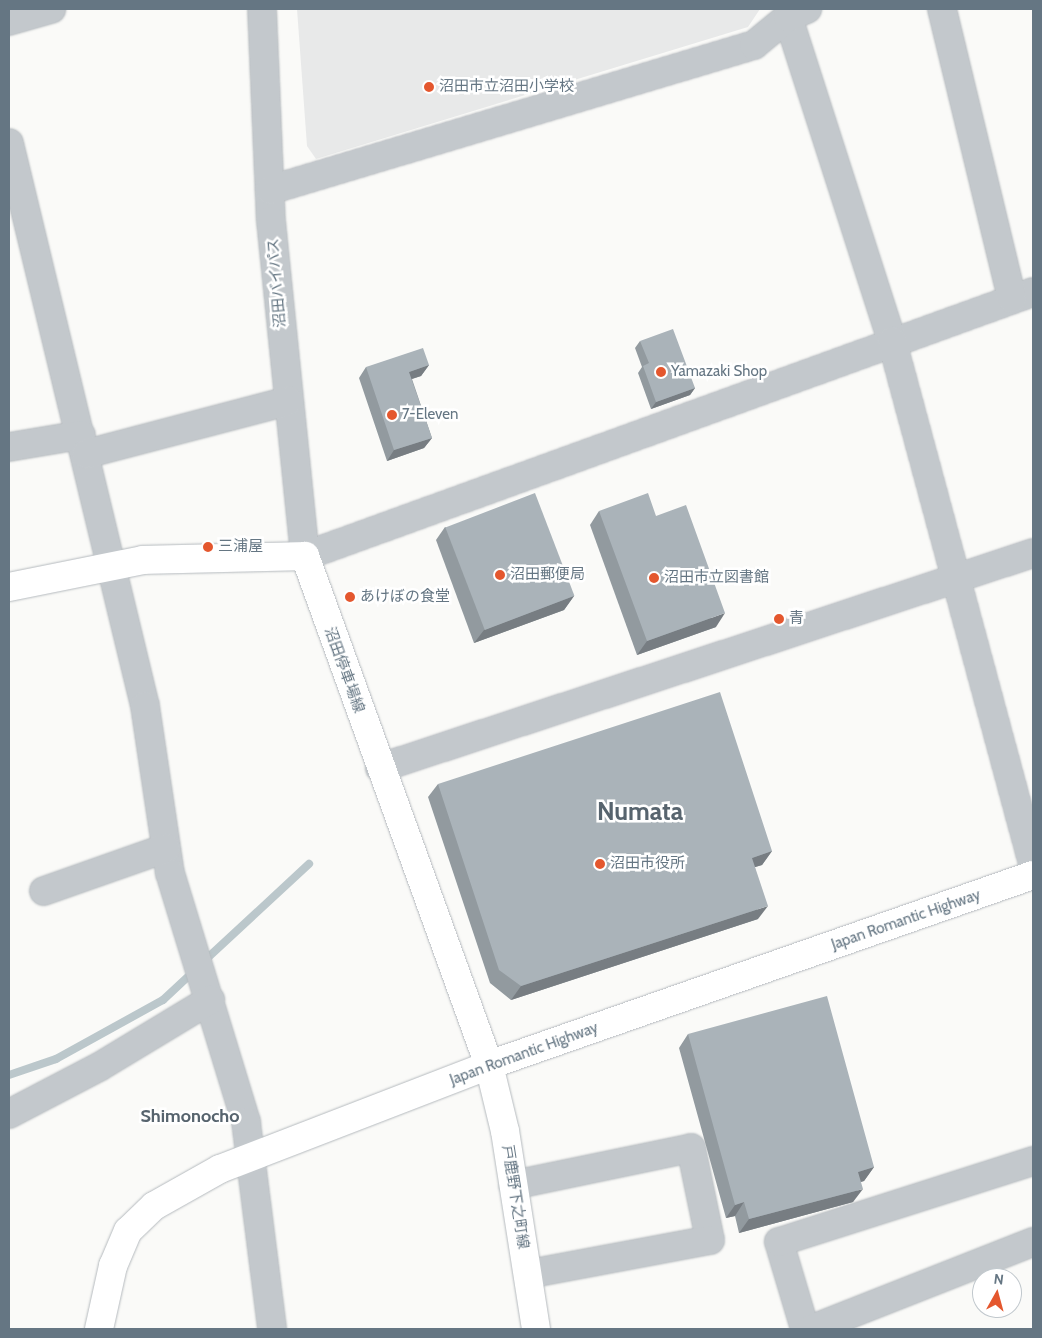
<!DOCTYPE html>
<html>
<head>
<meta charset="utf-8">
<style>
	body { margin:0 }
	#map { position:relative; width:1042px; height:1338px; overflow:hidden; background:#fafaf8; font-family:Cabin,"Noto Sans JP",sans-serif }
	div>[style] { position:absolute }
	[style*='--x'] { left:calc(var(--x)*1px); top:calc(var(--y)*1px); width:calc(var(--w)*1px); rotate:calc(var(--a)*1deg) }
	.built>* { inset:0; background:#e8e9e9 }
	.stream>* { height:8px; margin:-4px; padding:0 4px; transform-origin:4px; border-radius:4px; background:#bbc7cb }
	.roads { filter:drop-shadow(0 0 1px #b5babe) drop-shadow(0 0 1px #b5babe) }
	.minor>* { height:28px; margin:-14px; padding:0 14px; transform-origin:14px; border-radius:14px; background:#c3c8cc }
	.major>* { height:28px; margin:-14px; padding:0 14px; transform-origin:14px; border-radius:14px; background:#fff }
	.highway>* { height:28px; margin:-14px; padding:0 14px; transform-origin:14px; border-radius:14px; background:#fff }
	.wall>* { inset:0; background:#929a9f }
	.shaded-wall>* { inset:0; background:#777d82 }
	.building>* { inset:0; background:#aab3b9; transform-origin:0 0 }
	.dots>* { width:14px; height:14px; translate:-50% -50%; box-sizing:border-box; border:2px solid #fff; border-radius:50% }
	span { translate:-50% -50%; white-space:nowrap; text-align:center; line-height:1.15; -webkit-text-stroke:5px #fff; paint-order:stroke }
	.poi-label { font-size:15px; color:#657683 }
	.left { translate:0 -50%; text-align:left }
	.street-label { font-size:15px; color:#657683 }
	.quarter-label { font-size:18px; color:#57646e; font-weight:700 }
	.town-label { font-size:25px; color:#57646e; font-weight:700 }
	.frame { position:absolute; inset:0; border:10px solid #657683; pointer-events:none }
	.north { position:absolute; left:972px; top:1268px; width:50px; height:50px; box-sizing:border-box; background:#fff; border:1px solid #c1c8cd; border-radius:50%; rotate:7deg; font-size:14px; font-weight:700; line-height:20px; text-align:center; color:#657683 }
	.north::after { content:''; display:block; margin:auto; width:18px; height:22px; background:#e4572e; clip-path:polygon(50% 0,100% 100%,50% 72%,0 100%) }
</style>
</head>
<body>
<div id="map">
	<div class="built">
		<i style="clip-path:polygon(297px 9px,760px 9px,748px 27px,316px 159px,307px 146px)"></i>
	</div>
	<div class="stream">
		<i style="--x:202;--y:963;--w:146;--a:-42.8"></i>
		<i style="--x:9;--y:1075;--w:50;--a:-18.8"></i>
		<i style="--x:56;--y:1059;--w:122;--a:-28.9"></i>
		<i style="--x:163;--y:1000;--w:42;--a:-43.1"></i>
	</div>
	<div class="roads">
		<div class="minor">
			<i style="--x:262;--y:9;--w:212;--a:87.6"></i>
			<i style="--x:271;--y:221;--w:337;--a:84.2"></i>
			<i style="--x:305;--y:556;--w:774;--a:-19.93"></i>
			<i style="--x:942;--y:9;--w:298;--a:76.4"></i>
			<i style="--x:788;--y:17;--w:340;--a:72.2"></i>
			<i style="--x:892;--y:341;--w:542;--a:74.91"></i>
			<i style="--x:9;--y:21;--w:44;--a:-15.9"></i>
			<i style="--x:9;--y:143;--w:579;--a:76.42"></i>
			<i style="--x:145;--y:706;--w:169;--a:81.5"></i>
			<i style="--x:170;--y:873;--w:260;--a:73"></i>
			<i style="--x:246;--y:1122;--w:209;--a:82.8"></i>
			<i style="--x:270;--y:190;--w:505;--a:-16.68"></i>
			<i style="--x:754;--y:45;--w:44;--a:-39.5"></i>
			<i style="--x:788;--y:17;--w:21;--a:-23"></i>
			<i style="--x:9;--y:447;--w:73;--a:-9.5"></i>
			<i style="--x:86;--y:454;--w:209;--a:-14.7"></i>
			<i style="--x:380;--y:768;--w:687;--a:-18.22"></i>
			<i style="--x:44;--y:891;--w:129;--a:-19.4"></i>
			<i style="--x:9;--y:1114;--w:102;--a:-27.6"></i>
			<i style="--x:99;--y:1067;--w:130;--a:-31.1"></i>
			<i style="--x:513;--y:1185;--w:182;--a:-11.7"></i>
			<i style="--x:691;--y:1148;--w:94;--a:78.3"></i>
			<i style="--x:710;--y:1240;--w:185;--a:169.4"></i>
			<i style="--x:805;--y:1329;--w:91;--a:-106.6"></i>
			<i style="--x:779;--y:1242;--w:267;--a:-17.7"></i>
			<i style="--x:812;--y:1329;--w:238;--a:-21.5"></i>
		</div>
		<div class="major">
			<i style="--x:9;--y:587;--w:137;--a:-11.4"></i>
			<i style="--x:143;--y:560;--w:162;--a:-1.4"></i>
			<i style="--x:305;--y:556;--w:541;--a:70.13"></i>
			<i style="--x:489;--y:1065;--w:68;--a:76.4"></i>
			<i style="--x:505;--y:1131;--w:200;--a:81.1"></i>
		</div>
		<div class="highway">
			<i style="--x:99;--y:1329;--w:65;--a:-77.5"></i>
			<i style="--x:113;--y:1266;--w:38;--a:-67"></i>
			<i style="--x:128;--y:1231;--w:36;--a:-44"></i>
			<i style="--x:154;--y:1206;--w:76;--a:-29.3"></i>
			<i style="--x:220;--y:1169;--w:288;--a:-21.1"></i>
			<i style="--x:489;--y:1065;--w:576;--a:-19.25"></i>
		</div>
	</div>
	<div class="wall">
		<i style="clip-path:polygon(640px 341px,695px 388px,690px 395px,651px 409px,638px 373px,642px 367px,635px 348px)"></i>
		<i style="clip-path:polygon(429px 365px,421px 376px,412px 379px,432px 438px,424px 448px,387px 461px,359px 378px,366px 367px)"></i>
		<i style="clip-path:polygon(599px 511px,656px 516px,716px 627px,637px 655px,590px 525px)"></i>
		<i style="clip-path:polygon(445px 527px,574px 596px,564px 610px,474px 643px,436px 540px)"></i>
		<i style="clip-path:polygon(438px 784px,772px 851px,762px 865px,755px 867px,758px 919px,511px 1000px,490px 983px,428px 797px)"></i>
		<i style="clip-path:polygon(688px 1034px,874px 1167px,864px 1181px,861px 1182px,853px 1202px,739px 1233px,735px 1216px,726px 1218px,679px 1048px)"></i>
	</div>
	<div class="shaded-wall">
		<i style="clip-path:polygon(429px 365px,421px 376px,402px 382px,409px 372px)"></i>
		<i style="clip-path:polygon(695px 388px,690px 395px,651px 409px,656px 402px)"></i>
		<i style="clip-path:polygon(432px 438px,424px 448px,387px 461px,394px 450px)"></i>
		<i style="clip-path:polygon(574px 596px,564px 610px,474px 643px,484px 630px)"></i>
		<i style="clip-path:polygon(725px 613px,716px 627px,637px 655px,647px 641px)"></i>
		<i style="clip-path:polygon(772px 851px,762px 865px,742px 871px,752px 858px)"></i>
		<i style="clip-path:polygon(768px 906px,758px 919px,511px 1000px,521px 986px)"></i>
		<i style="clip-path:polygon(874px 1167px,864px 1181px,848px 1185px,858px 1172px)"></i>
		<i style="clip-path:polygon(863px 1189px,853px 1202px,739px 1233px,749px 1219px)"></i>
		<i style="clip-path:polygon(744px 1202px,735px 1216px,726px 1218px,735px 1205px)"></i>
	</div>
	<div class="building">
		<i style="clip-path:polygon(673px 329px,695px 388px,656px 402px,643px 366px,649px 363px,640px 341px)"></i>
		<i style="clip-path:polygon(423px 348px,429px 365px,409px 372px,432px 438px,394px 450px,366px 367px)"></i>
		<i style="left:535px;top:493px;width:110px;height:96px;rotate:69deg"></i>
		<i style="clip-path:polygon(648px 493px,656px 516px,686px 505px,725px 613px,647px 641px,599px 511px)"></i>
		<i style="clip-path:polygon(720px 692px,772px 851px,752px 858px,768px 906px,521px 986px,499px 970px,438px 784px)"></i>
		<i style="clip-path:polygon(827px 996px,874px 1167px,858px 1172px,863px 1189px,749px 1219px,744px 1202px,735px 1205px,688px 1034px)"></i>
	</div>
	<div class="dots">
		<i style="left:429px;top:87px;background:#e4572e"></i>
		<i style="left:661px;top:372px;background:#e4572e"></i>
		<i style="left:392px;top:415px;background:#e4572e"></i>
		<i style="left:208px;top:547px;background:#e4572e"></i>
		<i style="left:500px;top:575px;background:#e4572e"></i>
		<i style="left:654px;top:578px;background:#e4572e"></i>
		<i style="left:350px;top:597px;background:#e4572e"></i>
		<i style="left:779px;top:619px;background:#e4572e"></i>
		<i style="left:600px;top:864px;background:#e4572e"></i>
	</div>
	<div class="poi-label">
		<span class="left" style="left:439px;top:87px">沼田市立沼田小学校</span>
		<span class="left" style="left:671px;top:372px">Yamazaki Shop</span>
		<span class="left" style="left:402px;top:415px">7-Eleven</span>
		<span class="left" style="left:218px;top:547px">三浦屋</span>
		<span class="left" style="left:510px;top:575px">沼田郵便局</span>
		<span class="left" style="left:664px;top:578px">沼田市立図書館</span>
		<span class="left" style="left:360px;top:597px">あけぼの食堂</span>
		<span class="left" style="left:789px;top:619px">青</span>
		<span class="left" style="left:610px;top:864px">沼田市役所</span>
	</div>
	<div class="street-label">
		<span style="left:277px;top:283px;rotate:-95deg">沼田バイパス</span>
		<span style="left:344px;top:670px;rotate:70deg">沼田停車場線</span>
		<span style="left:906px;top:920px;rotate:-19deg">Japan Romantic Highway</span>
		<span style="left:524px;top:1054px;rotate:-20deg">Japan Romantic Highway</span>
		<span style="left:515px;top:1197px;rotate:81deg">戸鹿野下之町線</span>
	</div>
	<div class="quarter-label">
		<span style="left:190px;top:1116px">Shimonocho</span>
	</div>
	<div class="town-label">
		<span style="left:640px;top:811px">Numata</span>
	</div>
	<div class="frame"></div>
	<div class="north">N</div>
</div>
</body>
</html>
